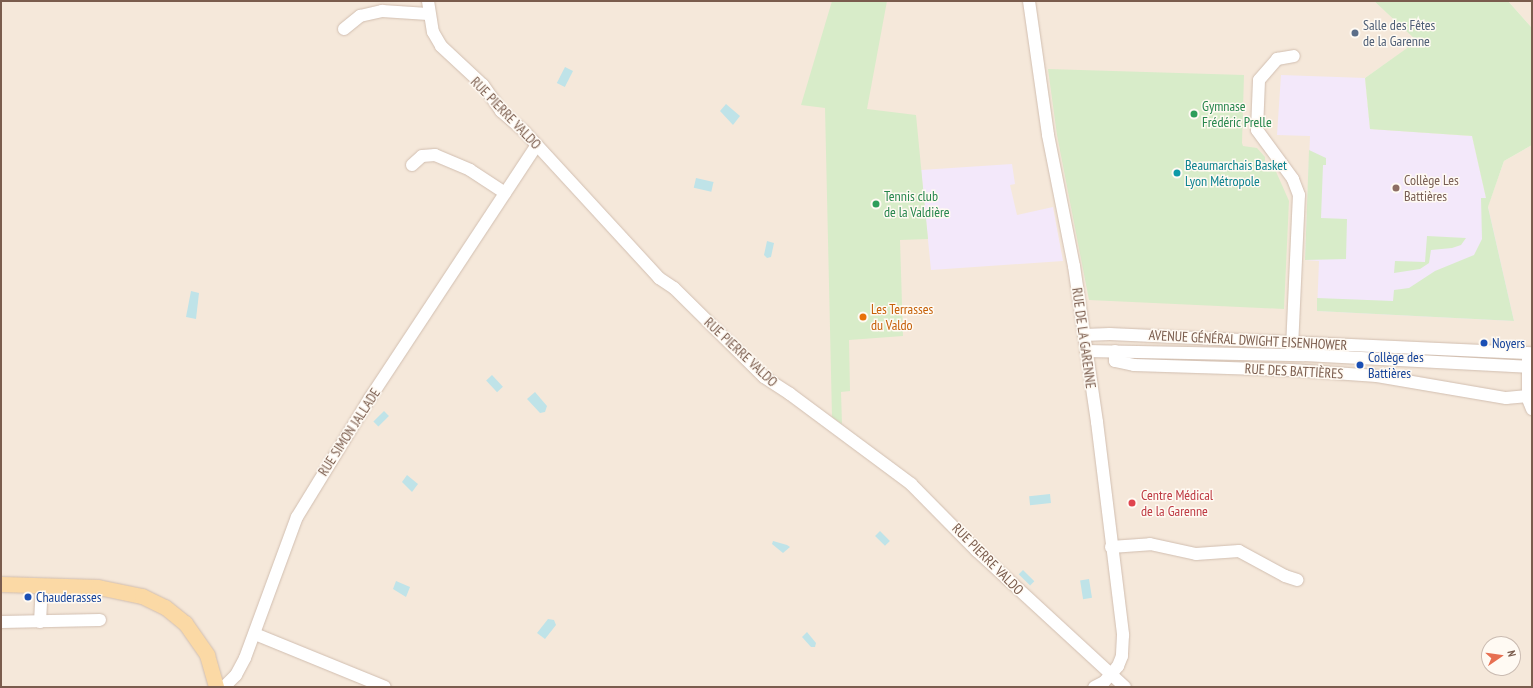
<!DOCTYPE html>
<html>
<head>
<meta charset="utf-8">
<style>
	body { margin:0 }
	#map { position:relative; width:1533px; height:688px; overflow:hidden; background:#fdf6ec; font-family:"PT Sans Narrow",sans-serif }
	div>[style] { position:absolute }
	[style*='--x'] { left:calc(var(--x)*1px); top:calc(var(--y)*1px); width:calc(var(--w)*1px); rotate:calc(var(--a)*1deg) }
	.residential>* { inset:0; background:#f5e8da }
	.education>* { inset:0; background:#f3e8fa }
	.green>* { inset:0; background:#d8ecc9 }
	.water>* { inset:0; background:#bfe3e8; transform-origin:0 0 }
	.roads { filter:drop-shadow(0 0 1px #d1beb0) drop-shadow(0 0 1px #d1beb0) }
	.minor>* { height:12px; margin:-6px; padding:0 6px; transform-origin:6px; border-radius:6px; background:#fff }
	.major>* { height:15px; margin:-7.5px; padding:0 7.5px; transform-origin:7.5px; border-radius:7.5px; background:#fbd9a5 }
	.dots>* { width:11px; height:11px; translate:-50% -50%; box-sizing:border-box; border:2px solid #fffaf3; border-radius:50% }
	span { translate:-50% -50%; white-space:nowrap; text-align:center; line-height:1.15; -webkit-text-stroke:3px #fffaf3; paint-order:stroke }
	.service-label { font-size:14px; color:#4e5e75 }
	.left { translate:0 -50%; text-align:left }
	.leisure-label { font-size:14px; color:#27864d }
	.street-label { font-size:14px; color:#7a5c4d }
	.culture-label { font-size:14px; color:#0d838f }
	.education-label { font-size:14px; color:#785e54 }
	.food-label { font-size:14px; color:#c56008 }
	.transit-label { font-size:14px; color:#164399 }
	.health-label { font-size:14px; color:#be3a42 }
	.frame { position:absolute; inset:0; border:2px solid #7a5c4d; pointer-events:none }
	.north { position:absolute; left:1481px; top:636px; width:40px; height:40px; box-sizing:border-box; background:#fffaf3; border:1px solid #cabbb1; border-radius:50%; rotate:77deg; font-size:11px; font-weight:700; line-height:16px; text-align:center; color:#7a5c4d }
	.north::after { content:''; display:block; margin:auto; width:14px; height:18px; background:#e76f51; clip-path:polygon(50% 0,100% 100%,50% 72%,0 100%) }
</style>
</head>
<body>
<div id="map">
	<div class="residential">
		<i style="clip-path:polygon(evenodd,1px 1px,1374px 1px,1418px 41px,1365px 78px,1370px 128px,1472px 136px,1488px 206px,1504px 161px,1532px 145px,1532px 687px,1px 687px,1px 1px,1489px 644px,1513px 644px,1513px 668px,1489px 668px,1489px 644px)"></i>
		<i style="clip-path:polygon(1508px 1px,1532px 1px,1532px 28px)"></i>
	</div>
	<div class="education">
		<i style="clip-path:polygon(1281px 75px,1365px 78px,1370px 129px,1472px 136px,1514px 321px,1317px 311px,1319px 261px,1305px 260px,1310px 136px,1277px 135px)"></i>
		<i style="clip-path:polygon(1012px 164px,1015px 184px,1010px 185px,1017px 215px,1053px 207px,1063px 261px,931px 270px,921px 170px)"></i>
	</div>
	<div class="green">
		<i style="clip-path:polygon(832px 1px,887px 1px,867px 109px,916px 115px,928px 239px,900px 240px,903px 336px,849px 340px,850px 391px,841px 392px,842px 424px,832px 417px,825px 108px,801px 105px)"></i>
		<i style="clip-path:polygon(1374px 1px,1508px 1px,1532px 28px,1532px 145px,1504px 161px,1488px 207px,1514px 321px,1317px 311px,1317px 298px,1393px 301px,1394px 290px,1409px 288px,1435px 271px,1474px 255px,1482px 239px,1481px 198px,1486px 198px,1472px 136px,1370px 129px,1365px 78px,1417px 41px)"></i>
		<i style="clip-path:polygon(1048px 69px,1244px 75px,1242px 143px,1243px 146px,1257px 148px,1265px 157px,1265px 166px,1274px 167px,1289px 201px,1284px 309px,1089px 300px,1057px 135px)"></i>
		<i style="clip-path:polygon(1309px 150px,1326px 158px,1326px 165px,1323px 165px,1321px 218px,1347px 219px,1346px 259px,1305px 260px)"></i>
		<i style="clip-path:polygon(1427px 236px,1466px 238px,1461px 245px,1452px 248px,1431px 250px,1429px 263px,1420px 269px,1394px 273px,1395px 261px,1425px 262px)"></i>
	</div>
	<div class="water">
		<i style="left:565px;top:67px;width:9px;height:18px;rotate:27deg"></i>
		<i style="clip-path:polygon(726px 104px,740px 116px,733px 125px,720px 111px)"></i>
		<i style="left:696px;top:178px;width:18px;height:10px;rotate:13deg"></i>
		<i style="clip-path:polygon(767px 241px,774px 243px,771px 257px,767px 258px,764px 255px)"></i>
		<i style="clip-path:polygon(191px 291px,199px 293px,196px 319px,186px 317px)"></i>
		<i style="left:492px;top:375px;width:16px;height:8px;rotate:47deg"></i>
		<i style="clip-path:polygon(535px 392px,547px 406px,545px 412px,540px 413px,527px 399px)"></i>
		<i style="left:384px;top:411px;width:7px;height:15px;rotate:45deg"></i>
		<i style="clip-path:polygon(407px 475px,418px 484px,412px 492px,402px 482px)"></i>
		<i style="left:1050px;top:494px;width:9px;height:21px;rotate:84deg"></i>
		<i style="left:880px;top:531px;width:14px;height:7px;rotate:45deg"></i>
		<i style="clip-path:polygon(773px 541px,787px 545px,790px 547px,783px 553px,772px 544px)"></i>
		<i style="left:1023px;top:570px;width:16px;height:6px;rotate:45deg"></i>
		<i style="left:1089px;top:579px;width:19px;height:9px;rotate:81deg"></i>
		<i style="clip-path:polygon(396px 581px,410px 587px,406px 597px,393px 589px)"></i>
		<i style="clip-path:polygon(548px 619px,554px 620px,556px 625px,545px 639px,537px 633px)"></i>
		<i style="clip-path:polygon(807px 632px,816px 643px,815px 647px,811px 647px,802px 637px)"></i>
	</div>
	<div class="roads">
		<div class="minor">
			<i style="--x:428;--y:1;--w:31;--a:81"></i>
			<i style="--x:433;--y:32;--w:16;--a:60"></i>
			<i style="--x:441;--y:46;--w:57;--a:42.9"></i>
			<i style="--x:483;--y:85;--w:32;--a:55"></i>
			<i style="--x:501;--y:111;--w:30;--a:41"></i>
			<i style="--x:524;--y:131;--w:200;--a:47.4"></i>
			<i style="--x:659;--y:278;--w:18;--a:34"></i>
			<i style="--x:674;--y:288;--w:127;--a:44.7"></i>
			<i style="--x:764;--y:377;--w:31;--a:33"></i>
			<i style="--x:790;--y:394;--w:151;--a:36.6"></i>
			<i style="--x:911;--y:484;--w:94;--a:45.4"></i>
			<i style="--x:977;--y:551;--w:201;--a:42.6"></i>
			<i style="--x:1029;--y:1;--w:135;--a:81.9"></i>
			<i style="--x:1048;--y:135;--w:134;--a:78.8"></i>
			<i style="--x:1074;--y:266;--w:158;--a:81.6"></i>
			<i style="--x:1097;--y:422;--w:215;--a:83"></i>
			<i style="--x:1123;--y:635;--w:21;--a:93"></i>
			<i style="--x:1122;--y:656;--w:11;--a:112"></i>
			<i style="--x:1118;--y:666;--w:21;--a:131"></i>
			<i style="--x:1104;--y:682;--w:11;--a:153"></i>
			<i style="--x:344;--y:29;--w:21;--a:-39"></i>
			<i style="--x:360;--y:16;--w:23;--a:-13"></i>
			<i style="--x:382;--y:11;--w:46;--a:3.7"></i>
			<i style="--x:412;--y:165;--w:13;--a:-42"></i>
			<i style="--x:422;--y:156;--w:13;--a:-4"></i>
			<i style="--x:435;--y:155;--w:38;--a:23"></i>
			<i style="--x:470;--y:170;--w:42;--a:33.3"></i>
			<i style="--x:1084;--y:335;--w:26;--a:-2"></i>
			<i style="--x:1110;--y:334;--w:422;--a:2.6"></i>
			<i style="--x:1292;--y:348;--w:153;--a:-87.4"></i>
			<i style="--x:1299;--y:195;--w:17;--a:-111"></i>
			<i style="--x:1293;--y:179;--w:61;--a:-126.3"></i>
			<i style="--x:1257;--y:130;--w:50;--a:-87.7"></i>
			<i style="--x:1259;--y:80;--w:28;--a:-49"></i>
			<i style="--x:1277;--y:59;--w:17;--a:-10"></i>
			<i style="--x:1086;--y:351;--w:218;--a:1.1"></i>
			<i style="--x:1304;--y:355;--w:228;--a:3"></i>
			<i style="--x:1115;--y:351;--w:10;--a:90"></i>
			<i style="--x:1115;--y:361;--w:19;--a:12"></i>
			<i style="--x:1134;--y:365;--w:157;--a:1.8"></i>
			<i style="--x:1291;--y:370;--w:86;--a:4"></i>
			<i style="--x:1377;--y:376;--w:131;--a:9.7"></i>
			<i style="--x:1506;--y:398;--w:22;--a:-5"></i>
			<i style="--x:1528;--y:359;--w:40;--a:90"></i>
			<i style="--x:1528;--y:399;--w:11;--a:68"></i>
			<i style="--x:1111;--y:547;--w:39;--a:-4"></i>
			<i style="--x:1150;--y:544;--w:47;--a:12.3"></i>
			<i style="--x:1196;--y:554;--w:43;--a:-4"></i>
			<i style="--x:1239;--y:551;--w:52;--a:28.5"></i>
			<i style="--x:1285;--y:576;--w:13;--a:18"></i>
			<i style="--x:1;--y:622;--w:99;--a:-1.2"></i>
			<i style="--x:40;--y:622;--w:36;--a:-87"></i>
			<i style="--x:255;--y:634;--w:140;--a:22.2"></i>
			<i style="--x:224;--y:687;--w:17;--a:-45"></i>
			<i style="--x:236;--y:675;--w:19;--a:-62"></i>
			<i style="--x:245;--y:658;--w:150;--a:-69.8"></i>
			<i style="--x:297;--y:517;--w:140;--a:-58.5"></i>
			<i style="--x:370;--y:398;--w:303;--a:-56.6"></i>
		</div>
		<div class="major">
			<i style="--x:1;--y:584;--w:97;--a:1.8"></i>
			<i style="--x:98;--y:587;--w:45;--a:11.6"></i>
			<i style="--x:142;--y:596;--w:25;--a:26"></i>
			<i style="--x:165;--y:607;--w:26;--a:39"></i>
			<i style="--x:185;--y:623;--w:39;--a:55"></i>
			<i style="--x:207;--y:655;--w:33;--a:74"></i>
		</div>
	</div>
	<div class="dots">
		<i style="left:1355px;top:33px;background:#5c6f8a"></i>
		<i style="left:1194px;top:114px;background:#2e9e5b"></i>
		<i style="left:1177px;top:173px;background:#0f9aa8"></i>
		<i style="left:1396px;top:188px;background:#8d6e63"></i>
		<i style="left:876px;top:204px;background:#2e9e5b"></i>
		<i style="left:863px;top:317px;background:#e8710a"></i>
		<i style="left:1484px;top:343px;background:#1a4fb4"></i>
		<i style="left:1360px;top:365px;background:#1a4fb4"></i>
		<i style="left:1132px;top:503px;background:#e0444e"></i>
		<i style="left:28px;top:597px;background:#1a4fb4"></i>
	</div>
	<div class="service-label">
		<span class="left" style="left:1363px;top:33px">Salle des Fêtes<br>de la Garenne</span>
	</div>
	<div class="leisure-label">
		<span class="left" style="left:1202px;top:114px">Gymnase<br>Frédéric Prelle</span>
		<span class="left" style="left:884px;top:204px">Tennis club<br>de la Valdière</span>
	</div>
	<div class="street-label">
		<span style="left:506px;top:113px;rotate:46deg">RUE PIERRE VALDO</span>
		<span style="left:1084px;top:338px;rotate:82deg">RUE DE LA GARENNE</span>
		<span style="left:1248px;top:340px;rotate:3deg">AVENUE GÉNÉRAL DWIGHT EISENHOWER</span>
		<span style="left:741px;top:352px;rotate:43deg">RUE PIERRE VALDO</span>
		<span style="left:1294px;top:371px;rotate:3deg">RUE DES BATTIÈRES</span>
		<span style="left:349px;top:432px;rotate:-57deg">RUE SIMON JALLADE</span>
		<span style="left:988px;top:559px;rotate:45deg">RUE PIERRE VALDO</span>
	</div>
	<div class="culture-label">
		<span class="left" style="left:1185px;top:173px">Beaumarchais Basket<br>Lyon Métropole</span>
	</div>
	<div class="education-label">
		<span class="left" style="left:1404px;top:188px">Collège Les<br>Battières</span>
	</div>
	<div class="food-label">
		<span class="left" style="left:871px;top:317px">Les Terrasses<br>du Valdo</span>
	</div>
	<div class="transit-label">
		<span class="left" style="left:1492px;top:343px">Noyers</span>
		<span class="left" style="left:1368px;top:365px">Collège des<br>Battières</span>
		<span class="left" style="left:36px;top:597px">Chauderasses</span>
	</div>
	<div class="health-label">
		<span class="left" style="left:1141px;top:503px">Centre Médical<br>de la Garenne</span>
	</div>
	<div class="frame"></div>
	<div class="north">N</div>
</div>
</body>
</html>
